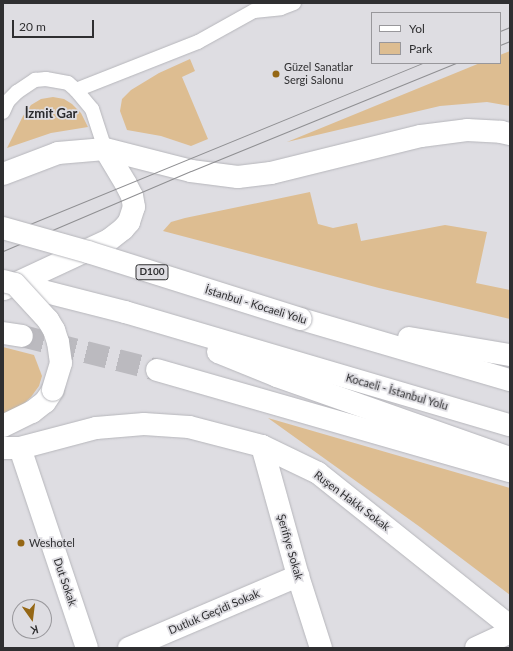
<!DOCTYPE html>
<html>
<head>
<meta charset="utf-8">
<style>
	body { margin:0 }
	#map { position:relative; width:513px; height:651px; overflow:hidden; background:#dedde2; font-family:Lato,sans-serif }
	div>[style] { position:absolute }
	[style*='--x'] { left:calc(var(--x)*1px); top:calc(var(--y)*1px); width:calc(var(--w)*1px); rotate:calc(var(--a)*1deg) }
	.green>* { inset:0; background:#ddbd91 }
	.primary-tunnel>* { height:22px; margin-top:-11px; transform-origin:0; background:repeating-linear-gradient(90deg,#bbbabf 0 22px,transparent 0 33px) }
	.roads { filter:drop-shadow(0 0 1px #b6b6bb) drop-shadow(0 0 1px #b6b6bb) }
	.lane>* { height:14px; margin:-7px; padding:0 7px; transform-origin:7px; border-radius:7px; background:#fff }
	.street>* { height:22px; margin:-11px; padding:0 11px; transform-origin:11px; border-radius:11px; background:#fff }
	.primary>* { height:22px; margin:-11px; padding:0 11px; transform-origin:11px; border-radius:11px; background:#fff }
	.highway>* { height:22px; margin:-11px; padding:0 11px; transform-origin:11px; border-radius:11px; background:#fff }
	.tram>* { height:1px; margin:-0.5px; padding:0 0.5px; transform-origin:0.5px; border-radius:0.5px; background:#8f8f92 }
	.bridges { filter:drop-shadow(0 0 1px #b6b6bb) drop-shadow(0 0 1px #b6b6bb) }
	.highway-bridge>* { height:22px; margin:-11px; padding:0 11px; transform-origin:11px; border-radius:11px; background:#fff }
	.dots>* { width:11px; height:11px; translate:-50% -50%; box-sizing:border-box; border:2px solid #dedde2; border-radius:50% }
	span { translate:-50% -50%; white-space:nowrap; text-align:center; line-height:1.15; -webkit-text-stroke:3.5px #dedde2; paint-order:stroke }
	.shield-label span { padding:1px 3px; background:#dedde2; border:1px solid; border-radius:3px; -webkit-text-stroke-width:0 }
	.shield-label { font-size:10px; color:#2f2f31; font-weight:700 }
	.poi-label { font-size:11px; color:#2f2f31 }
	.left { translate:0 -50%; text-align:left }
	.street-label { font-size:11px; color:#2f2f31 }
	.quarter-label { font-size:13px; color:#29292c; font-weight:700 }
	.frame { position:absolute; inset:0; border:4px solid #2f2f31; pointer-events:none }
	.legend { position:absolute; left:371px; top:12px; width:130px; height:52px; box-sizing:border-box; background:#dedde2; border:1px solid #98979b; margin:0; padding:5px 7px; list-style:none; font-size:12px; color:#2f2f31 }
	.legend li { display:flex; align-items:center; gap:8px; height:20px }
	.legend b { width:20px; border:1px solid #98979b }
	.north { position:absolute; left:12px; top:599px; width:40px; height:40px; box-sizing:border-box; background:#dedde2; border:1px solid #98979b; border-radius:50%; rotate:166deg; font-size:11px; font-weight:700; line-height:16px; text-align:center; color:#2f2f31 }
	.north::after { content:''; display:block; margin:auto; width:14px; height:18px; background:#956715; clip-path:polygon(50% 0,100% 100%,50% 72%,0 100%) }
	.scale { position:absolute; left:12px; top:20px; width:82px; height:18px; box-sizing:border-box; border:2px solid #2f2f31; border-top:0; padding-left:5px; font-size:12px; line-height:14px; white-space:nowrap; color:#2f2f31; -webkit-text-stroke:3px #dedde2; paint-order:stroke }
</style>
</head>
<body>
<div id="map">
	<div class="green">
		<i style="clip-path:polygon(510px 51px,510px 106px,487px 102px,440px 106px,287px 142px,480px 63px,500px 63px,500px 55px)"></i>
		<i style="clip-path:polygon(190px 59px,195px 71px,182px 77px,208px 139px,191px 146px,161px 136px,127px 130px,120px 111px,122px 99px,131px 90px,159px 73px)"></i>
		<i style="clip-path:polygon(53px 97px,64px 99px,72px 104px,81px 113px,88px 127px,51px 133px,7px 148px,23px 116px,31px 105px,41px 99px)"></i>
		<i style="clip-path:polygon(310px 192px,318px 224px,333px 228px,357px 223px,361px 241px,445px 225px,487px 232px,476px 283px,510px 290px,510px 319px,379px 288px,163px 231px,171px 222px,185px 218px)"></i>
		<i style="clip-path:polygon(3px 347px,34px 355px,42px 376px,39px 386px,31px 397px,20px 407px,3px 415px)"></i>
		<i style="clip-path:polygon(268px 418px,510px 488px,510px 595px,420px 527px)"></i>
	</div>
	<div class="primary-tunnel">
		<i style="--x:22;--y:336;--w:139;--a:14.1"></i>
	</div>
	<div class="roads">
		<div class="lane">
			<i style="--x:76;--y:90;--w:131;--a:-21.5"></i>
			<i style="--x:198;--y:42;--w:64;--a:-29"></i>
			<i style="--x:254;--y:11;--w:27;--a:-6"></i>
			<i style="--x:281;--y:8;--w:14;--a:-21"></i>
			<i style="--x:3;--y:112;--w:12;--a:-66"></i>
			<i style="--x:8;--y:101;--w:13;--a:-45"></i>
			<i style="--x:17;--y:92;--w:22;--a:-34"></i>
			<i style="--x:35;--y:80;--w:11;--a:-5"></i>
			<i style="--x:46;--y:79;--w:22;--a:10"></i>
			<i style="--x:68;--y:83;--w:11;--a:41"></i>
			<i style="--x:76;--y:90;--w:25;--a:50"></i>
			<i style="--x:92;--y:109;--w:42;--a:72"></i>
		</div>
		<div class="street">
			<i style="--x:262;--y:446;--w:135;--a:74.5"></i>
			<i style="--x:298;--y:576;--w:76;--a:72.3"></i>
			<i style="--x:3;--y:448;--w:17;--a:0"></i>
			<i style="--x:20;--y:448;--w:79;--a:-14.7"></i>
			<i style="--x:96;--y:428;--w:48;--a:-4.8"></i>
			<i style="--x:144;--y:424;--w:45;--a:3.8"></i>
			<i style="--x:189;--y:427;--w:75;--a:14.6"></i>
			<i style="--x:262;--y:446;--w:62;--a:25.7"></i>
			<i style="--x:318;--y:473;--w:246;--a:38.6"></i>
			<i style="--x:20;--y:448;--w:211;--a:71.5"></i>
			<i style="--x:129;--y:648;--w:184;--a:-23.1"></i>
			<i style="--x:476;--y:648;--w:38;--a:-25"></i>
		</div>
		<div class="primary">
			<i style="--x:3;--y:174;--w:59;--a:-20.9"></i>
			<i style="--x:58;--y:153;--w:47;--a:-4.9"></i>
			<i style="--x:105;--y:149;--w:89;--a:14.3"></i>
			<i style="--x:191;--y:171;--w:47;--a:7.3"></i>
			<i style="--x:238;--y:177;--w:33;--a:-7"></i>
			<i style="--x:271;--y:173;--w:154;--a:-13.9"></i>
			<i style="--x:421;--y:136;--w:46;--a:-7.4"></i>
			<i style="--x:467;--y:130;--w:34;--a:3"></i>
			<i style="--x:501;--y:132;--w:9;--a:13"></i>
			<i style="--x:4;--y:289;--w:116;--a:-25"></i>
			<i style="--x:109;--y:240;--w:18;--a:-38"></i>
			<i style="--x:123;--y:229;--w:9;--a:-49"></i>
			<i style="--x:129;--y:222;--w:16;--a:-72"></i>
			<i style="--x:134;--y:207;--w:11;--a:-100"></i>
			<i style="--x:132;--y:196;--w:13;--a:-117"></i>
			<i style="--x:126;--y:184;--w:41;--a:-121"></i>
			<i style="--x:3;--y:333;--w:19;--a:9"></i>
			<i style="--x:157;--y:370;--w:367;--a:16"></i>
		</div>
		<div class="highway">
			<i style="--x:15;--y:284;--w:114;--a:14.3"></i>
			<i style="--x:125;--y:312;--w:401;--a:16.4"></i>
			<i style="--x:301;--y:319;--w:218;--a:16.3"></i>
			<i style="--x:409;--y:338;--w:102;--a:9.6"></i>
			<i style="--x:218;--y:352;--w:64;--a:22.1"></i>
			<i style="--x:277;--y:376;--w:247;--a:19.4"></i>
			<i style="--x:3;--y:426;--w:32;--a:-26"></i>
			<i style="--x:32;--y:412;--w:16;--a:-38"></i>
			<i style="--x:45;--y:402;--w:14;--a:-56"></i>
		</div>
	</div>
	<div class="tram">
		<i style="--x:500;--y:31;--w:11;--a:-22"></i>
		<i style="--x:500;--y:45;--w:11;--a:-22"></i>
		<i style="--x:3;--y:235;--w:453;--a:-22.3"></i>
		<i style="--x:3;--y:251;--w:204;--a:-23.1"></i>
		<i style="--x:191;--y:171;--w:286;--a:-22.2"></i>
	</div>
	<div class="bridges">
		<div class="highway-bridge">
			<i style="--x:3;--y:228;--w:88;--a:15.8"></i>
			<i style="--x:88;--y:252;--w:223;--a:17.5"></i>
			<i style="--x:3;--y:281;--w:12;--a:14"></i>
			<i style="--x:15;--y:284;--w:49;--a:47.5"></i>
			<i style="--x:48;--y:320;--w:12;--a:59"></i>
			<i style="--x:54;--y:330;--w:13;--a:72"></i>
			<i style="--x:58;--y:342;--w:21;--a:82"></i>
			<i style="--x:61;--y:363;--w:28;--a:107"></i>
		</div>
	</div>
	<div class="dots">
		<i style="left:276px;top:74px;background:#956715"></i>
		<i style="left:21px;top:543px;background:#956715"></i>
	</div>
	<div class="shield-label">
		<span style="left:152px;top:272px">D100</span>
	</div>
	<div class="poi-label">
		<span class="left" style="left:284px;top:74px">Güzel Sanatlar<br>Sergi Salonu</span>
		<span class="left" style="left:29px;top:543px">Weshotel</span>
	</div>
	<div class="street-label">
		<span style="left:256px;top:305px;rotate:17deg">İstanbul - Kocaeli Yolu</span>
		<span style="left:397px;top:392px;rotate:16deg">Kocaeli - İstanbul Yolu</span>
		<span style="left:352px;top:501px;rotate:37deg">Ruşen Hakkı Sokak</span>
		<span style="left:290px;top:547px;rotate:74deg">Şerifiye Sokak</span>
		<span style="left:65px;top:582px;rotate:71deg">Dut Sokak</span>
		<span style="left:214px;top:612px;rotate:-23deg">Dutluk Geçidi Sokak</span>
	</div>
	<div class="quarter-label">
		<span style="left:51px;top:113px">İzmit Gar</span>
	</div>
	<div class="frame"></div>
	<ul class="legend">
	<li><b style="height:5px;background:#fff"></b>Yol</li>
	<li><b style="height:11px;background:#ddbd91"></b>Park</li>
	</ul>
	<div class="north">K</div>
	<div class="scale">20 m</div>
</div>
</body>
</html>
